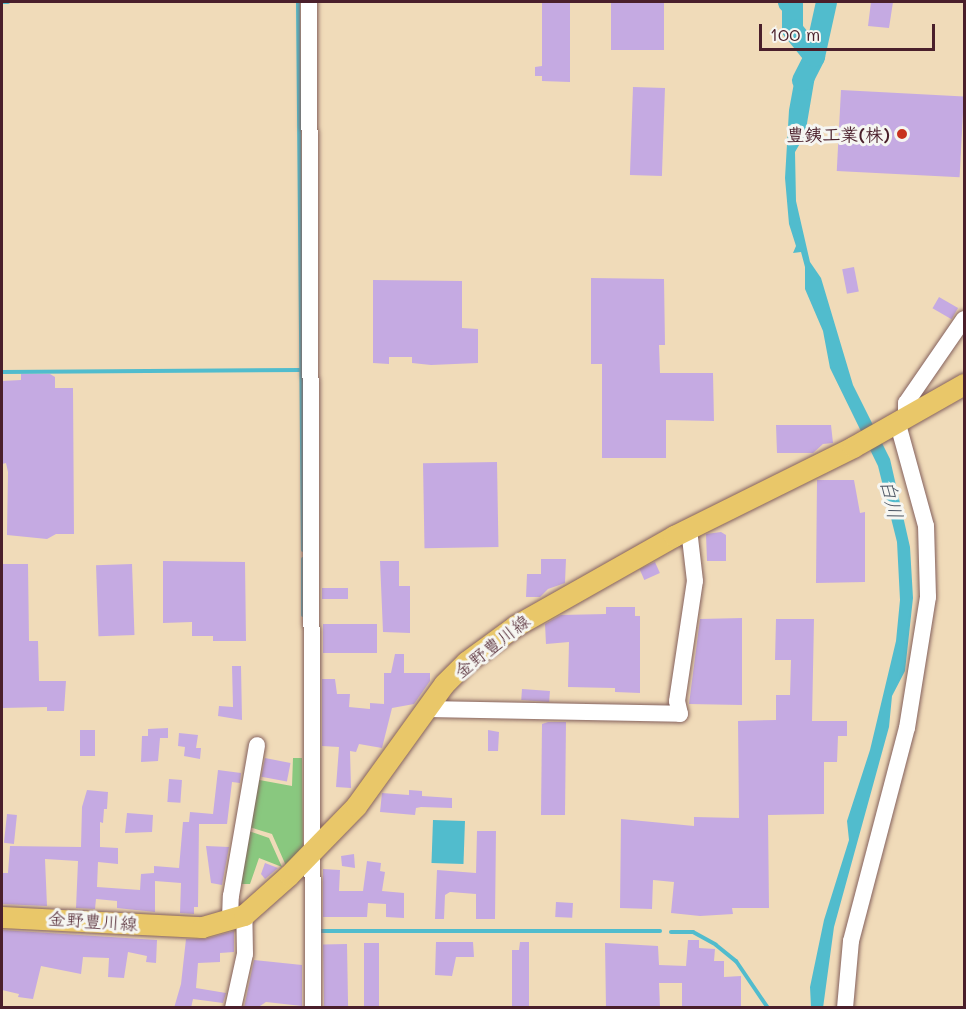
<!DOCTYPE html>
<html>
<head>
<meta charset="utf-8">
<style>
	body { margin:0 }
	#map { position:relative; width:966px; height:1009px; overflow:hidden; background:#f0dbb9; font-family:Mali,"Klee One",sans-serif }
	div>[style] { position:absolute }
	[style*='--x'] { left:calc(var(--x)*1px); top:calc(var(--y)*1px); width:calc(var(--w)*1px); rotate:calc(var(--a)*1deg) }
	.green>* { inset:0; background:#89c87f }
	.water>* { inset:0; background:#51bccd; transform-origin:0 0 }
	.stream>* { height:4px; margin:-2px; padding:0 2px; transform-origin:2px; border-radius:2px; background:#51bccd }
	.river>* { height:21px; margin:-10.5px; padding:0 10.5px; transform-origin:10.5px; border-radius:10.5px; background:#51bccd }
	.building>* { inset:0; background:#c5aae2; transform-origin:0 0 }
	.roads { filter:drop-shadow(0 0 2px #84615d) drop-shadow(0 0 2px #84615d) }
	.minor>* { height:16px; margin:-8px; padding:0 8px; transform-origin:8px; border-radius:8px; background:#fff }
	.major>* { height:21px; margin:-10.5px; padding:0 10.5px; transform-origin:10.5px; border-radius:10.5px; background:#e9c769 }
	.dots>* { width:16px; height:16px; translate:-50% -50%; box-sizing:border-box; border:3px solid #f6f6f2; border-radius:50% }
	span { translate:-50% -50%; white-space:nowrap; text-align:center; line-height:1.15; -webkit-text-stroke:6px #f6f6f2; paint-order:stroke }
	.poi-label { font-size:18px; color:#4a1f2b; font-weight:700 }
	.right { translate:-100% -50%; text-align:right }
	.street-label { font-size:18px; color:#4a1f2b }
	.water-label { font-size:20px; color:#4c5664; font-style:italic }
	.frame { position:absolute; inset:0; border:3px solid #4a1f2b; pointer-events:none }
	.scale { position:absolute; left:759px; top:24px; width:176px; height:27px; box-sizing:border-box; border:3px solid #4a1f2b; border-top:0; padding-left:8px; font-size:18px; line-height:21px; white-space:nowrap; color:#4a1f2b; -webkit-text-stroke:4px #f6f6f2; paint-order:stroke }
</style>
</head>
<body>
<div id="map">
	<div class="green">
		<i style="clip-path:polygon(293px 758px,302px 758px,303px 853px,287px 868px,272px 834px,246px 826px,254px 779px,292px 786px)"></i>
		<i style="clip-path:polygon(246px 830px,269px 838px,282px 867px,259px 858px,250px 884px,237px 884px)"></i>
	</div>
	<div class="water">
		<i style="clip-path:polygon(819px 53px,805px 135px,795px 152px,796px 201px,810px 262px,821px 278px,853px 385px,890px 459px,910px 547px,913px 598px,905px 671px,892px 696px,889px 727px,834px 927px,823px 1008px,811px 1007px,810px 987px,824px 920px,849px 840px,847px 821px,870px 750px,896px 641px,900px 600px,897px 542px,878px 466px,830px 368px,823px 331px,805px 289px,805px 267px,801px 252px,793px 253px,796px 246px,789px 224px,785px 178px,789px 110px,796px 72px,807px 58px)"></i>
		<i style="left:433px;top:820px;width:32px;height:43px;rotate:2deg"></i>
	</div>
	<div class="stream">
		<i style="--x:2;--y:2;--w:6;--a:0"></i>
		<i style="--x:298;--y:2;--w:548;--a:89.48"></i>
		<i style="--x:2;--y:372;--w:299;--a:-0.4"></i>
		<i style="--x:303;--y:559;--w:56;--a:90"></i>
		<i style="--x:319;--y:931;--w:341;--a:0"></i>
		<i style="--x:671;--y:932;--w:22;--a:0"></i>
		<i style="--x:693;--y:932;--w:26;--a:29"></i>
		<i style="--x:716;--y:945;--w:26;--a:39"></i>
		<i style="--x:736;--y:961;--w:57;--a:55.8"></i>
	</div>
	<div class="river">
		<i style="--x:788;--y:2;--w:5;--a:37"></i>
		<i style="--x:792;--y:5;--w:24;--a:90"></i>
		<i style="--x:792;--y:29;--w:35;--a:51"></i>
		<i style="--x:802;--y:80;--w:27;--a:-63"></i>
		<i style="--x:814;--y:56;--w:55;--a:-77.5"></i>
	</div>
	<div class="building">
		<i style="clip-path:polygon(871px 2px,893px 2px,889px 28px,868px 26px)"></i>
		<i style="clip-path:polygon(542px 3px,570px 3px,570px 82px,542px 81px,542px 76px,535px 76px,535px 67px,542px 66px)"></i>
		<i style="left:611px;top:3px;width:53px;height:47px"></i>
		<i style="left:633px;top:87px;width:32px;height:88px;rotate:2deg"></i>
		<i style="left:841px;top:90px;width:123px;height:81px;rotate:3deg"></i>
		<i style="left:854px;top:267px;width:25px;height:12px;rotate:79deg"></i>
		<i style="clip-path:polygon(591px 278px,664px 279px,665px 345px,659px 345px,660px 373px,713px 373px,714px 421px,666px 420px,666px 458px,602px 458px,602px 364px,591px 364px)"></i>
		<i style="clip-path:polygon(373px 280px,462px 281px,462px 328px,478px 329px,478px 363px,431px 365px,412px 363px,412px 357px,389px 357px,389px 364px,373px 363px)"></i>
		<i style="left:939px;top:297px;width:22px;height:13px;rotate:30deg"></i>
		<i style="clip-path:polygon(21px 374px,50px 374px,55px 377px,55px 388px,73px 388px,74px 534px,56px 534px,47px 539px,7px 535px,8px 472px,6px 463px,2px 464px,2px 381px,21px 380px)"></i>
		<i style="clip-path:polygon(776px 425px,831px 425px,833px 443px,823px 444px,813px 453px,777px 453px)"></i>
		<i style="left:497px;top:462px;width:85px;height:74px;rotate:89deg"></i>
		<i style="clip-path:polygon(817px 480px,854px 480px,860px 513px,865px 512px,865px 582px,816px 583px)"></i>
		<i style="clip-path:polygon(721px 532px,726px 535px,726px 561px,707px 561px,706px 534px)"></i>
		<i style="clip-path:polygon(541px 559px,566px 559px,565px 583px,548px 589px,540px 597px,526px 597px,527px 574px,541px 574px)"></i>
		<i style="clip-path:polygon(163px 561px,245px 562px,246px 641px,213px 641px,213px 636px,192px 636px,192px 622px,163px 623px)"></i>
		<i style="clip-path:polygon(380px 561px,399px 561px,399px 586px,410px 586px,410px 633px,383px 632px)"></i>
		<i style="left:655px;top:562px;width:12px;height:17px;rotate:66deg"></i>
		<i style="clip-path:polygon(2px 564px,28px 564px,29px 641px,38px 641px,39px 681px,66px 681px,64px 711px,47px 711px,47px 707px,2px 708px)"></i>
		<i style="left:132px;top:564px;width:71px;height:36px;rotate:88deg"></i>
		<i style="left:322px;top:588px;width:26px;height:11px"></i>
		<i style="clip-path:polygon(606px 607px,635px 607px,635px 616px,640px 616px,640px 693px,615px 692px,615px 688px,568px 687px,569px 642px,546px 644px,545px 624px,561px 615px,606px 614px)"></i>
		<i style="clip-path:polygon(742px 618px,742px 705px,689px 704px,700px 619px)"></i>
		<i style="clip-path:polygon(776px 619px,814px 619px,812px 721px,847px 721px,847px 736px,838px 736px,837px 762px,824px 762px,824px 814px,768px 815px,769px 908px,732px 908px,733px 914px,700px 916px,671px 913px,674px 882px,653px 880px,652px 909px,620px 908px,621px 819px,694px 826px,694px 817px,739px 818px,738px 721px,776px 720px,776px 695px,790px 695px,791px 660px,775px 660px)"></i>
		<i style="left:323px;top:624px;width:54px;height:29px"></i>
		<i style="clip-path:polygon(395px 654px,404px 654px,404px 673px,430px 673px,430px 681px,414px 704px,392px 708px,382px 748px,359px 744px,356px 752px,350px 751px,351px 788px,336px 787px,339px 747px,322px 746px,322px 679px,335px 679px,337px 694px,350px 694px,349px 707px,370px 709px,370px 703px,384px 704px,384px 673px,391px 673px)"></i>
		<i style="clip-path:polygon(232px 666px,241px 666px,242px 720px,218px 716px,219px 706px,233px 707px)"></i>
		<i style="left:522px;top:689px;width:28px;height:11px;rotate:4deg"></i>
		<i style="clip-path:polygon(548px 722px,566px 722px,565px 815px,541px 815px,542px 724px)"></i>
		<i style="clip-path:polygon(168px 728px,168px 738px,160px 738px,158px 761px,141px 762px,142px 736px,148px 736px,148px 729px)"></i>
		<i style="left:80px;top:730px;width:15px;height:26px"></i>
		<i style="clip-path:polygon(488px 730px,499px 732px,498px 751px,488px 751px)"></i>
		<i style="clip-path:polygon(179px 733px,198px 735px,196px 748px,201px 748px,200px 759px,184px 756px,185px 747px,178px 746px)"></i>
		<i style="left:265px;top:758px;width:26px;height:19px;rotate:11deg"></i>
		<i style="clip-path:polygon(218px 770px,241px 773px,240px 783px,232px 782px,227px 824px,199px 824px,198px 907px,194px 907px,194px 914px,180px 913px,181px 883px,155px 881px,155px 912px,117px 908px,117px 901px,96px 899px,95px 909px,76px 908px,78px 861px,45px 859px,47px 906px,2px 904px,2px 873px,8px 873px,10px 846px,81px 847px,82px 807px,87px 790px,108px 792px,107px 809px,104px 809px,103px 823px,100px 822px,100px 847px,118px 848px,118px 864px,98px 862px,97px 887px,140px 890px,141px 874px,154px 873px,154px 866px,179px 868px,183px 822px,189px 822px,190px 812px,213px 814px)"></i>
		<i style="left:169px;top:779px;width:13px;height:23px;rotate:4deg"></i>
		<i style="clip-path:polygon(409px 790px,422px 791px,422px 796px,452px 798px,452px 808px,421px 807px,416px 808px,415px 815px,380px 812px,382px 793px,409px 795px)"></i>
		<i style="clip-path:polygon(127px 813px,153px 815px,152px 832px,125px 833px)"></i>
		<i style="left:7px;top:814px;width:10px;height:29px;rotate:6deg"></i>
		<i style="clip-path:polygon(477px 831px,496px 831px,495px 919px,476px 919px,476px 894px,450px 892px,445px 895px,444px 919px,435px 919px,437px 870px,476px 873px)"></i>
		<i style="clip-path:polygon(206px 846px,229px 847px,222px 885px,211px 883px)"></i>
		<i style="clip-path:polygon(354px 854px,355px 868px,342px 866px,341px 856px)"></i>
		<i style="clip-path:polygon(367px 861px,381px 863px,380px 871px,385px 872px,382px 891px,404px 893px,404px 918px,386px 917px,386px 904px,368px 903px,367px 917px,323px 917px,323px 869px,340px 870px,339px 891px,363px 891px)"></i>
		<i style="clip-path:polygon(265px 863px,278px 868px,265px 879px,261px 874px)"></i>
		<i style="left:556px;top:902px;width:17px;height:15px;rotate:3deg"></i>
		<i style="clip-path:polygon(2px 930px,157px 940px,156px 963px,146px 962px,147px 956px,128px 952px,124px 978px,108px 977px,109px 958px,83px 957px,81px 974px,41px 966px,33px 999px,18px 997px,19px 994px,2px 990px)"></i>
		<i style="clip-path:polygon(234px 931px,234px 952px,220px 953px,220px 962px,198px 963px,196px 988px,226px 993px,223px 1003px,193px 999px,191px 1008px,174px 1008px,181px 984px,186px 939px,205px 939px)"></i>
		<i style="clip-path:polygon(688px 940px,699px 940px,699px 948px,715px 949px,714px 961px,724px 961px,724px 977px,741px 976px,741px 1008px,682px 1008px,682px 983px,659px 983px,660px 1008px,606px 1008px,605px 943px,658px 946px,659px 965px,686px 966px)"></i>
		<i style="clip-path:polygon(436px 942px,473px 942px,474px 957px,456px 957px,452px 976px,435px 975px)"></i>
		<i style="clip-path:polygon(520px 942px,529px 942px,529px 1008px,512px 1008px,512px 950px,519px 950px)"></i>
		<i style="left:364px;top:943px;width:15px;height:65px"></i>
		<i style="left:347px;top:944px;width:64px;height:24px;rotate:89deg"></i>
		<i style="clip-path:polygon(254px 960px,302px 965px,302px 1006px,266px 1002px,257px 1008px,244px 1008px)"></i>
	</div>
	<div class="roads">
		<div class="minor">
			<i style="--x:309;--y:2;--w:1006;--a:89.77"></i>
			<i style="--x:906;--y:414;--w:11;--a:-90"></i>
			<i style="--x:906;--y:403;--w:102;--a:-55.4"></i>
			<i style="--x:427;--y:709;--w:253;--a:1.1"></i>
			<i style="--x:680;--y:714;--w:13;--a:-103"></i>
			<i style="--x:677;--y:701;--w:121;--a:-81.5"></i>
			<i style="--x:695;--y:581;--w:52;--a:-96.6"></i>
			<i style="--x:230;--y:919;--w:23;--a:-88"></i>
			<i style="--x:231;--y:896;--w:153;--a:-80.2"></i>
			<i style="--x:233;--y:1008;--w:55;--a:-77.5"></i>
			<i style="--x:245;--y:954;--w:39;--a:-91"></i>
			<i style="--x:845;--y:1008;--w:67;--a:-84.9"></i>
			<i style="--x:851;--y:941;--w:220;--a:-75.3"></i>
			<i style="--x:907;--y:728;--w:133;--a:-80.9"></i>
			<i style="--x:928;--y:597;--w:71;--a:-91.6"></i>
			<i style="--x:926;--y:526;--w:109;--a:-105.4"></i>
		</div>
		<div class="major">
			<i style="--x:2;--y:917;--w:200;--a:2.9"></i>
			<i style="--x:202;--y:927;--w:44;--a:-15.9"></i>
			<i style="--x:244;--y:915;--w:60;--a:-41.6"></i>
			<i style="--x:289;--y:875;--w:96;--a:-45.8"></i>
			<i style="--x:356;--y:806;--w:150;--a:-54.2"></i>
			<i style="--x:444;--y:684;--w:31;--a:-45"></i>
			<i style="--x:466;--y:662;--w:61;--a:-36.3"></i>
			<i style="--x:515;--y:626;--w:183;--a:-29.5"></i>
			<i style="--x:674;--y:536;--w:200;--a:-26.4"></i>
			<i style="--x:853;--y:447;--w:128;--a:-29.6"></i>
		</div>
	</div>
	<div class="dots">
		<i style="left:902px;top:134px;background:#c8321e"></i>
	</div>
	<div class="poi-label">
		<span class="right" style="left:890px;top:134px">豊銕工業(株)</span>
	</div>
	<div class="street-label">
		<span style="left:492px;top:646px;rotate:-38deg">金野豊川線</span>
		<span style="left:93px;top:921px;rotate:4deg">金野豊川線</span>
	</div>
	<div class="water-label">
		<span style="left:892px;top:499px;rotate:77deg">白川</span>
	</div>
	<div class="frame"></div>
	<div class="scale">100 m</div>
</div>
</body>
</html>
